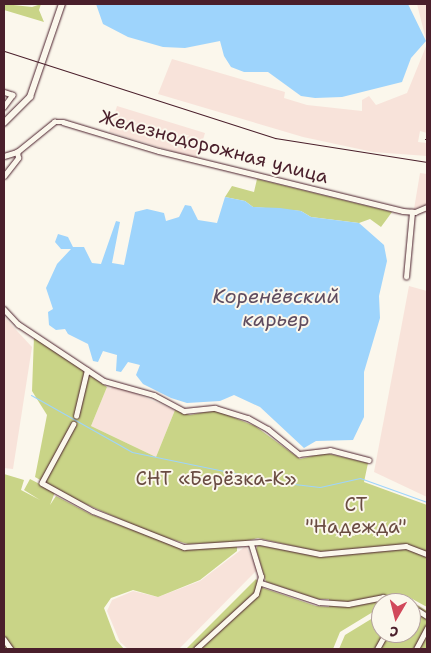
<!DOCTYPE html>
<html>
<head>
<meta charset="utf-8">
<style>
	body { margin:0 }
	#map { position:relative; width:431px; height:653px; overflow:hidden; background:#fbf7ec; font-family:"Shantell Sans",sans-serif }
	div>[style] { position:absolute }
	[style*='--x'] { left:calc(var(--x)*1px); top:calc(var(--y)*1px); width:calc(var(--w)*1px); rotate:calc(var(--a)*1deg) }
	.built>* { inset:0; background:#f8e3da; transform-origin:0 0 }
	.green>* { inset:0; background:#c9d487 }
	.water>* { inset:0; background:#9ed4fc }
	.stream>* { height:1px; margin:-0.5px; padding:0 0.5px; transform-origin:0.5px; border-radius:0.5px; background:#9ed4fc }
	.roads { filter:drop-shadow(0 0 1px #4a1f2b) drop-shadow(0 0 1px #4a1f2b) }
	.street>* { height:4.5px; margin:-2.25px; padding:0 2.25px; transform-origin:2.25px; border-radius:2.25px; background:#fbf7ec }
	.secondary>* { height:5.5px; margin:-2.75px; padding:0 2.75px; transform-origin:2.75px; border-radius:2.75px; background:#fbf7ec }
	.rail>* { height:1px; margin:-0.5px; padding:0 0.5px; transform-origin:0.5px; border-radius:0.5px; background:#4a1f2b }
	span { translate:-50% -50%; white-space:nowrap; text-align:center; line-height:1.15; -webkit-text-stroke:4px #fbf7ec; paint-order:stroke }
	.street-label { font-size:19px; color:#4a1f2b }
	.park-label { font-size:19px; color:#6a4c42 }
	.water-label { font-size:20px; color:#5f4c5f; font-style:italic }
	.frame { position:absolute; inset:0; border:5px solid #4a1f2b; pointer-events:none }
	.north { position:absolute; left:371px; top:593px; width:50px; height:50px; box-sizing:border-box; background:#fbf7ec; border:1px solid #b4a19f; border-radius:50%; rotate:188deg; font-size:14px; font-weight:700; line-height:20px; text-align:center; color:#4a1f2b }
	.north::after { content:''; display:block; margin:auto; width:18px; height:22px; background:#d1495b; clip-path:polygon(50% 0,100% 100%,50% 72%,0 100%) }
</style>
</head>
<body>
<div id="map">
	<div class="built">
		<i style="clip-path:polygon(417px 4px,427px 4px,427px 133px,420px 131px,418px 142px,427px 143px,427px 156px,373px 152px,303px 137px,158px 94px,172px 59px,285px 92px,284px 98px,307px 105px,362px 111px,362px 100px,369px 96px,376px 105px,407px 93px,427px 44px)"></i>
		<i style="left:117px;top:106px;width:92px;height:27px;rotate:17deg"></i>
		<i style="clip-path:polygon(420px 173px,427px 174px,427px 204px,414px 209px)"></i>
		<i style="clip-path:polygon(409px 286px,427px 291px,427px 497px,374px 472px)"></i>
		<i style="clip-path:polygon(4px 317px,32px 347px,13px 469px,4px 468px)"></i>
		<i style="clip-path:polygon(113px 384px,175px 410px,156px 457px,91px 426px,107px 387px,111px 389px)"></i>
		<i style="clip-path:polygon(246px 546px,257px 570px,179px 649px,128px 649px,120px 642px,107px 611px,112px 600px,133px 591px,158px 597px,200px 581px)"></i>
	</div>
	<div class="green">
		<i style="clip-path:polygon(4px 4px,32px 7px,41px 4px,39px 10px,44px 22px,4px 10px)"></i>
		<i style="clip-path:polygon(257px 179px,392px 212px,381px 227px,370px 219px,359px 223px,311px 217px,301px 211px,253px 207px,245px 201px,225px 197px,232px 186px,254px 192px)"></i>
		<i style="clip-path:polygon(34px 336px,107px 387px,91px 426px,156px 457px,175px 410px,190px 415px,215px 410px,255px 426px,300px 459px,325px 453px,368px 463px,364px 482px,427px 505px,427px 552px,407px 545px,319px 552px,258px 538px,243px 542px,188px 544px,156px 535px,72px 498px,35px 477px,47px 415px,32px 391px)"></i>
		<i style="clip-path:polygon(4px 474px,24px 480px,21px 490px,40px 500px,24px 490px,30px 479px,55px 492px,50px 505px,56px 496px,90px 514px,184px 549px,237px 546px,237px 551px,200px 580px,158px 597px,133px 590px,111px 598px,104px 608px,116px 640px,124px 649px,4px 649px)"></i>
		<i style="clip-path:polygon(258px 545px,321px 557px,407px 548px,427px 555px,427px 607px,405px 595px,381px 603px,381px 607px,340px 632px,333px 649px,186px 649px,256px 579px,263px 588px,316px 606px,329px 607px,329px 599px,317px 599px,266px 582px,256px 549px)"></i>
		<i style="clip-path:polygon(397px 598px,406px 598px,427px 611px,427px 649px,339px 649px,345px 635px,381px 613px,381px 633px,411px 633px,411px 603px,396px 603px)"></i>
	</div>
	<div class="water">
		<i style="clip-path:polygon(96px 4px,408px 4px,426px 41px,411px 58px,402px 82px,342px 97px,315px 98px,301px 96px,268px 72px,244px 72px,231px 67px,224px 56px,220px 41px,185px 48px,163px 47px,128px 37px,103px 24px)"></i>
		<i style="clip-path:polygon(225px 197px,245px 201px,253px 207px,280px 208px,301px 211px,311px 217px,359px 223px,384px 245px,387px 261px,379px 296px,380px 318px,364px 372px,364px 417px,353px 440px,316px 441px,304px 448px,260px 407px,234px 395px,220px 401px,187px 403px,171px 398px,143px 384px,136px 375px,140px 365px,128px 362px,121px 372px,116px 371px,117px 355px,103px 351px,98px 362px,93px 361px,88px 344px,68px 334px,65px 329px,56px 330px,49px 325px,48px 312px,53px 309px,46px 288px,57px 264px,71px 249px,61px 249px,55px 242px,58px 234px,68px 237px,73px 247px,84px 247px,92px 263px,101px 264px,116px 221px,120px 222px,112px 263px,124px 265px,135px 212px,147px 209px,164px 213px,166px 221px,179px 217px,185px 205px,191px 206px,198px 220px,217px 223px)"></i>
	</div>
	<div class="stream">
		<i style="--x:31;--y:395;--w:116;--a:29.4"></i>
		<i style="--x:132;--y:452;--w:148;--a:11.7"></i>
		<i style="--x:277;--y:482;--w:43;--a:6.6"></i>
		<i style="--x:320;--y:487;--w:41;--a:-12.7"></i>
		<i style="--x:360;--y:478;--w:71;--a:19.7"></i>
	</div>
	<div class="roads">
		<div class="street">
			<i style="--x:4;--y:92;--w:9;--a:18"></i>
			<i style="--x:13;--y:95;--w:15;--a:127"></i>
			<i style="--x:4;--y:156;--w:14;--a:-17"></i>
			<i style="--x:17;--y:152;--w:48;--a:-39"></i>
			<i style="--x:54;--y:122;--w:9;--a:0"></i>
			<i style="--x:63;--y:122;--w:100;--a:16.8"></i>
			<i style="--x:159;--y:151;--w:251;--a:13.8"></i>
			<i style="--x:403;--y:211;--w:12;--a:5"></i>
			<i style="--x:415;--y:212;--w:13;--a:-23"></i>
			<i style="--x:4;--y:176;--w:23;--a:-52"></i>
			<i style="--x:18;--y:158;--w:6;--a:-99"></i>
			<i style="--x:406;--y:277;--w:65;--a:-84.7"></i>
			<i style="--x:4;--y:309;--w:21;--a:47"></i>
			<i style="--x:18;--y:324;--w:103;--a:33.5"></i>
			<i style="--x:104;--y:381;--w:52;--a:15.6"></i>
			<i style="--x:154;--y:395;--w:34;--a:28"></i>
			<i style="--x:184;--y:411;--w:31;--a:-6"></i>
			<i style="--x:215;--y:408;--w:34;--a:17"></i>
			<i style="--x:248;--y:418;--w:23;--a:29"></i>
			<i style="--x:268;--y:429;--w:40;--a:39"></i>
			<i style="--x:299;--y:454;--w:31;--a:-7"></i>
			<i style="--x:330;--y:450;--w:40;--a:14.4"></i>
			<i style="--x:76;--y:416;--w:47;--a:-76.6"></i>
			<i style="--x:74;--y:424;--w:67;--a:118.5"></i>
			<i style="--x:42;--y:483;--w:58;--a:28.8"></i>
			<i style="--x:93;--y:511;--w:98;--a:21.6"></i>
			<i style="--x:184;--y:547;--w:76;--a:-3.8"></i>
			<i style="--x:260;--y:542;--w:61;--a:11.3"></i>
			<i style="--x:320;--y:554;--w:86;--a:-5.3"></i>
			<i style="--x:406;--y:546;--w:22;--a:21"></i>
			<i style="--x:261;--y:583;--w:61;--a:18.1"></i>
			<i style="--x:319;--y:602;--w:29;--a:4"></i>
			<i style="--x:348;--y:604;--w:36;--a:-11"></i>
			<i style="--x:383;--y:597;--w:9;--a:41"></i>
			<i style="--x:401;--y:603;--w:4;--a:0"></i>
			<i style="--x:411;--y:606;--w:19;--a:32"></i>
			<i style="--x:4;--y:639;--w:12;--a:55"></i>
			<i style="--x:196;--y:649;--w:81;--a:-42.5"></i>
			<i style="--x:256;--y:594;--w:18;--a:-74"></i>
			<i style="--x:261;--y:577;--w:34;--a:-107"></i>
			<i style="--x:377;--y:649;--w:18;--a:-61"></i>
			<i style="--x:416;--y:649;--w:24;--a:-62"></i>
		</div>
		<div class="secondary">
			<i style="--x:4;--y:123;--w:37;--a:-45"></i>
			<i style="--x:30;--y:97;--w:98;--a:-71"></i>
		</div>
	</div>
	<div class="rail">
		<i style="--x:4;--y:51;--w:285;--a:17.8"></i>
		<i style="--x:275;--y:138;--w:154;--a:9"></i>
		<i style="--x:425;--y:139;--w:2;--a:0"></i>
	</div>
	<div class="street-label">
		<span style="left:214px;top:147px;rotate:15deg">Железнодорожная улица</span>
	</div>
	<div class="park-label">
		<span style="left:216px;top:479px">СНТ «Берёзка-К»</span>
		<span style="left:356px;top:516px">СТ<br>"Надежда"</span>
	</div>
	<div class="water-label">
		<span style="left:276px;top:308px">Коренёвский<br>карьер</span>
	</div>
	<div class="frame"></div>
	<div class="north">С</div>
</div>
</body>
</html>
